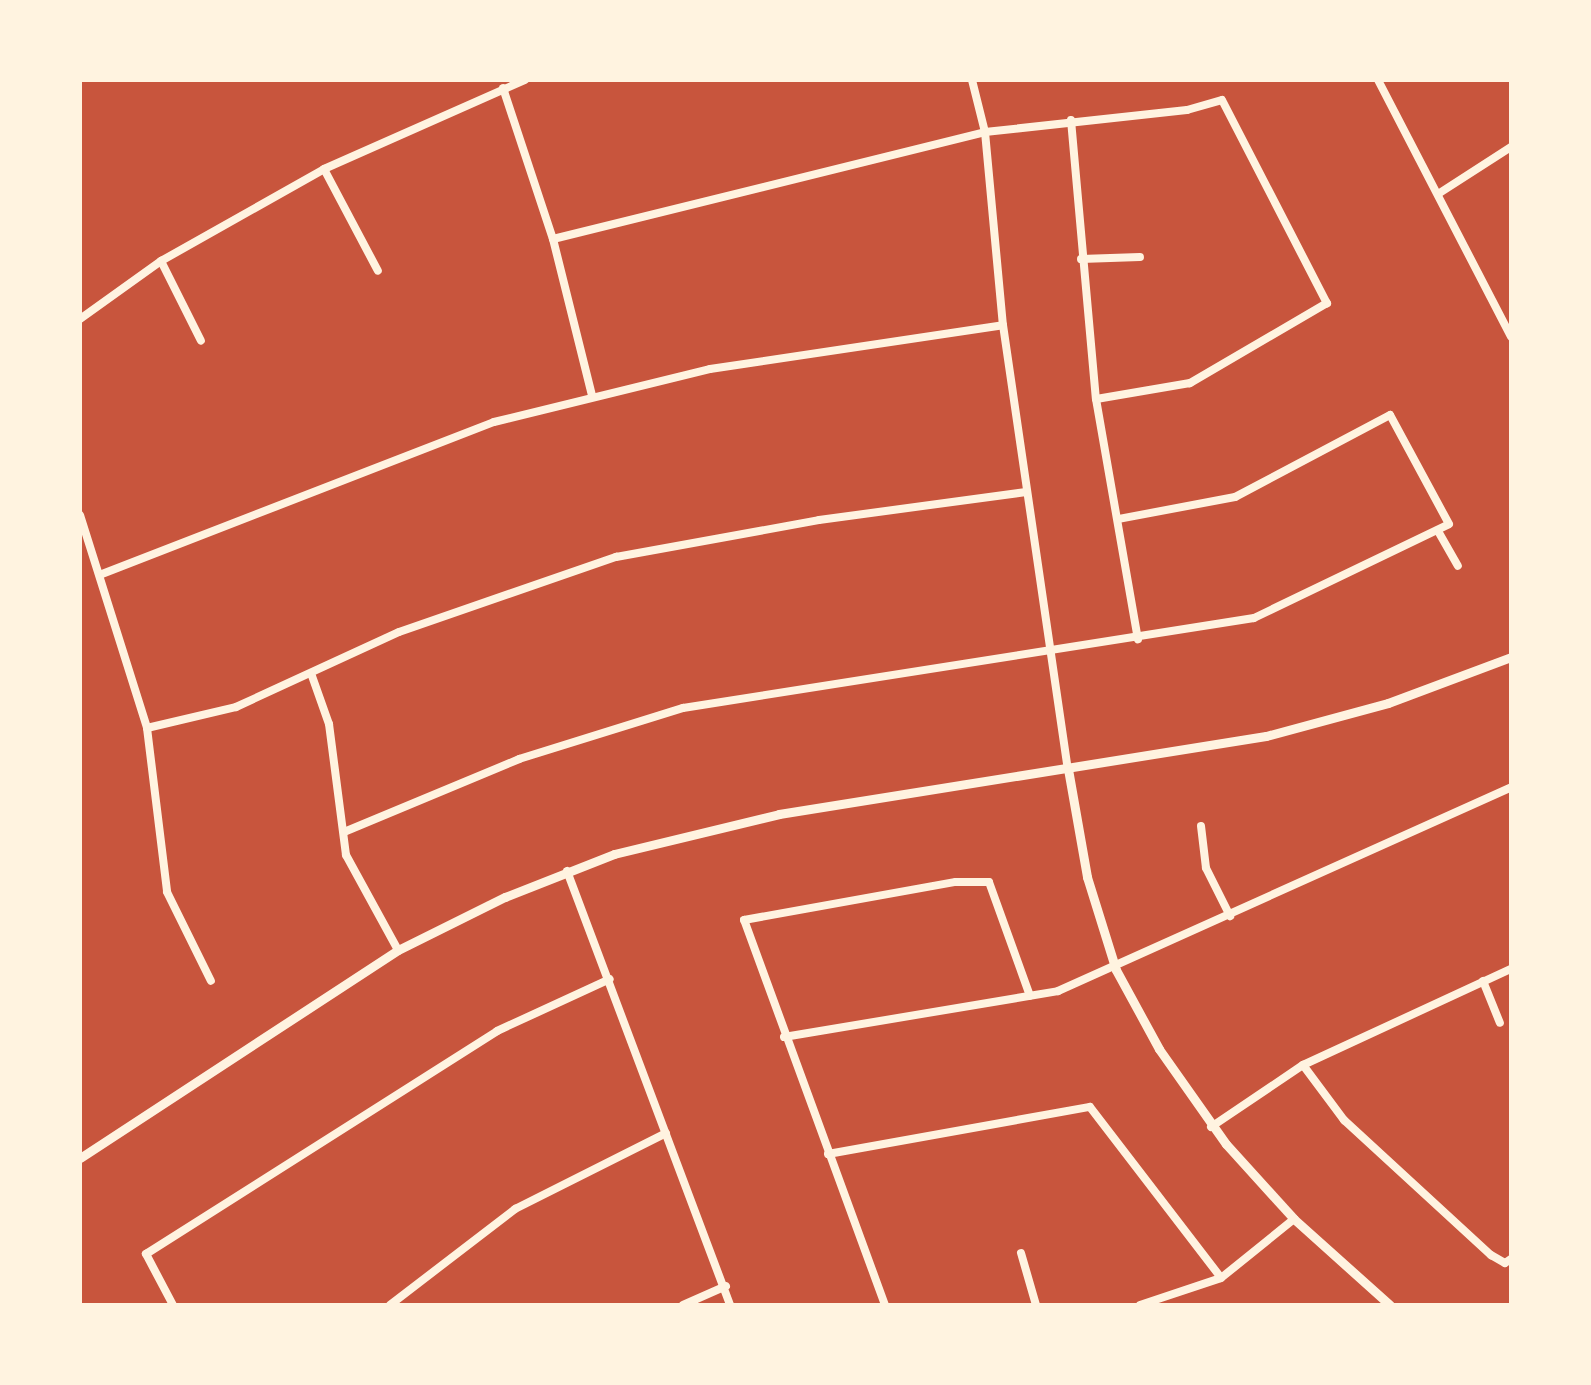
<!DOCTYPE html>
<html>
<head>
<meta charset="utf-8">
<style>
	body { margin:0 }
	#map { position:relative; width:1591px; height:1385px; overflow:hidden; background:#c8553d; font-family:Roboto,sans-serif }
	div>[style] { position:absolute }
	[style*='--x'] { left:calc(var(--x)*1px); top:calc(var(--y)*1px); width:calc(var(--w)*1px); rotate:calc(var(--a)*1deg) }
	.minor>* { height:8px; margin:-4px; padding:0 4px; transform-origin:4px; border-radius:4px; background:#fff3e0 }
	.tertiary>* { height:9px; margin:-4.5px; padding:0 4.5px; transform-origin:4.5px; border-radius:4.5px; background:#fff3e0 }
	span { translate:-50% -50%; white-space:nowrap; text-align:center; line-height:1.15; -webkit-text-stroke:10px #fff3e0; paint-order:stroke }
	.frame { position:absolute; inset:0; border:82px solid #fff3e0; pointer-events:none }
</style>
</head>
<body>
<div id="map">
	<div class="minor">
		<i style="--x:972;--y:80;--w:54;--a:76"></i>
		<i style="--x:985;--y:132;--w:194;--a:84.7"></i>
		<i style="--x:1003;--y:325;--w:449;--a:81.7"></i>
		<i style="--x:1378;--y:80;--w:289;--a:62.6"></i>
		<i style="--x:503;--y:88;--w:159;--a:71.7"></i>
		<i style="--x:553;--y:239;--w:161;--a:76"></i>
		<i style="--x:1071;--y:120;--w:280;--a:84.9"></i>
		<i style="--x:1096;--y:399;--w:244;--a:80.1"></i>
		<i style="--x:324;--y:169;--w:115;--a:62.1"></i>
		<i style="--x:1438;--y:194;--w:87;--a:-32.8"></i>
		<i style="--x:553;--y:239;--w:445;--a:-13.9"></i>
		<i style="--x:985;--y:132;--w:203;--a:-6.2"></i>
		<i style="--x:1187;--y:110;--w:36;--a:-16"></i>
		<i style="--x:1222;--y:100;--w:229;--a:62.7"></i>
		<i style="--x:1327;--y:303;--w:159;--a:149.7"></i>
		<i style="--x:1190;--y:383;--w:95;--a:170.3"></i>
		<i style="--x:1081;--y:259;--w:59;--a:-1.9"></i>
		<i style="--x:161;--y:261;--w:89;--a:63.4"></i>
		<i style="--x:80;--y:319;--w:100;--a:-35.6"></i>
		<i style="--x:161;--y:261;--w:187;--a:-29.4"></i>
		<i style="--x:324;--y:169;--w:220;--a:-23.9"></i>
		<i style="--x:80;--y:515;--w:223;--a:72.5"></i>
		<i style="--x:147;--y:728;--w:165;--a:83"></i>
		<i style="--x:167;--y:892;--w:99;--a:63.7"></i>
		<i style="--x:1438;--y:531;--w:40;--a:60.3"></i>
		<i style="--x:102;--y:574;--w:420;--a:-21.2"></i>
		<i style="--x:494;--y:422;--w:222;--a:-13.8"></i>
		<i style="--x:710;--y:369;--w:296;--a:-8.5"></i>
		<i style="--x:312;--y:676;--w:51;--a:70.5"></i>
		<i style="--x:329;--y:724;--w:132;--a:82.6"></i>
		<i style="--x:346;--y:855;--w:108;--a:61.3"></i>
		<i style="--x:147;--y:728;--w:91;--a:-13.3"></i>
		<i style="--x:236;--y:707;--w:179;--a:-24.7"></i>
		<i style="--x:399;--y:632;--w:230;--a:-19.1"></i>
		<i style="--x:616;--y:557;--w:206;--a:-10.3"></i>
		<i style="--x:819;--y:520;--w:209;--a:-7.7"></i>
		<i style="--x:1201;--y:826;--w:42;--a:83.2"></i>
		<i style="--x:1206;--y:868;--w:54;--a:63.4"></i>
		<i style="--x:344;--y:832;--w:190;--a:-22.6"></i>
		<i style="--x:519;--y:759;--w:172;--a:-17.3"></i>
		<i style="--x:683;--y:708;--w:578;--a:-8.96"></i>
		<i style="--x:1254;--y:618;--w:216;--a:-25.7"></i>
		<i style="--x:1449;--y:524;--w:124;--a:-118.4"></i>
		<i style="--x:1390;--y:415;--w:175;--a:152.1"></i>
		<i style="--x:1235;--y:497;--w:118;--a:169.3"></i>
		<i style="--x:567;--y:871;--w:464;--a:69.4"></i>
		<i style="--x:1483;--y:981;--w:45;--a:68"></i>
		<i style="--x:784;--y:1037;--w:278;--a:-9.5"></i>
		<i style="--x:1058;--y:991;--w:497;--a:-24.2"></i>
		<i style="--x:1303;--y:1065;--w:69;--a:53.3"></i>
		<i style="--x:1344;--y:1120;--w:200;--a:42.6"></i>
		<i style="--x:1491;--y:1255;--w:16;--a:30"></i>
		<i style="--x:1505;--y:1263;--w:7;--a:-34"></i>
		<i style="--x:1211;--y:1127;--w:111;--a:-34"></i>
		<i style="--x:1303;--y:1065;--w:229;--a:-24.8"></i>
		<i style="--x:828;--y:1154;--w:266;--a:-10.2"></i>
		<i style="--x:1090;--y:1107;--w:215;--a:52.5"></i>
		<i style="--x:1021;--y:1253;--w:54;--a:73.9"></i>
		<i style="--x:173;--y:1305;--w:58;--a:-117.9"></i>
		<i style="--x:146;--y:1254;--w:416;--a:-32.4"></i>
		<i style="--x:497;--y:1031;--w:124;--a:-24.7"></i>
		<i style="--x:390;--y:1305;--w:158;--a:-37.5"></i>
		<i style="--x:515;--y:1209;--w:169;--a:-26.7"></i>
		<i style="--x:683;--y:1305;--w:47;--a:-23.8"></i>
		<i style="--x:885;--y:1305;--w:410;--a:-110.1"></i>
		<i style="--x:744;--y:920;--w:215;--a:-10.2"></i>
		<i style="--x:956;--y:882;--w:33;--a:0"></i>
		<i style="--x:989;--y:882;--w:121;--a:70.2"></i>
		<i style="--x:1140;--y:1305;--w:85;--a:-18.4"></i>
		<i style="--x:1221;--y:1278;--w:94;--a:-38.9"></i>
	</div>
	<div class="tertiary">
		<i style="--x:1068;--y:769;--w:110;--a:80"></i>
		<i style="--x:1087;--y:877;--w:97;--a:72.7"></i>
		<i style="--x:1116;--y:970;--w:90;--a:61.4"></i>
		<i style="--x:1159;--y:1049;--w:116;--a:54.8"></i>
		<i style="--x:1226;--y:1144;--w:101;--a:47.8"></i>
		<i style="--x:1294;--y:1219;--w:129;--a:41.9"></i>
		<i style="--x:80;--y:1158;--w:380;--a:-33.2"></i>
		<i style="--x:398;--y:950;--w:119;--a:-26.4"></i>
		<i style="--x:505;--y:897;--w:117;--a:-21.5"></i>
		<i style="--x:614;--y:854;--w:170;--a:-13.6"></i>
		<i style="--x:779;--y:814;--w:493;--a:-9.1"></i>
		<i style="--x:1266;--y:736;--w:126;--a:-15.1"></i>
		<i style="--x:1388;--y:703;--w:131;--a:-20.5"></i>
	</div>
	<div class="frame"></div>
</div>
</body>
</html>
